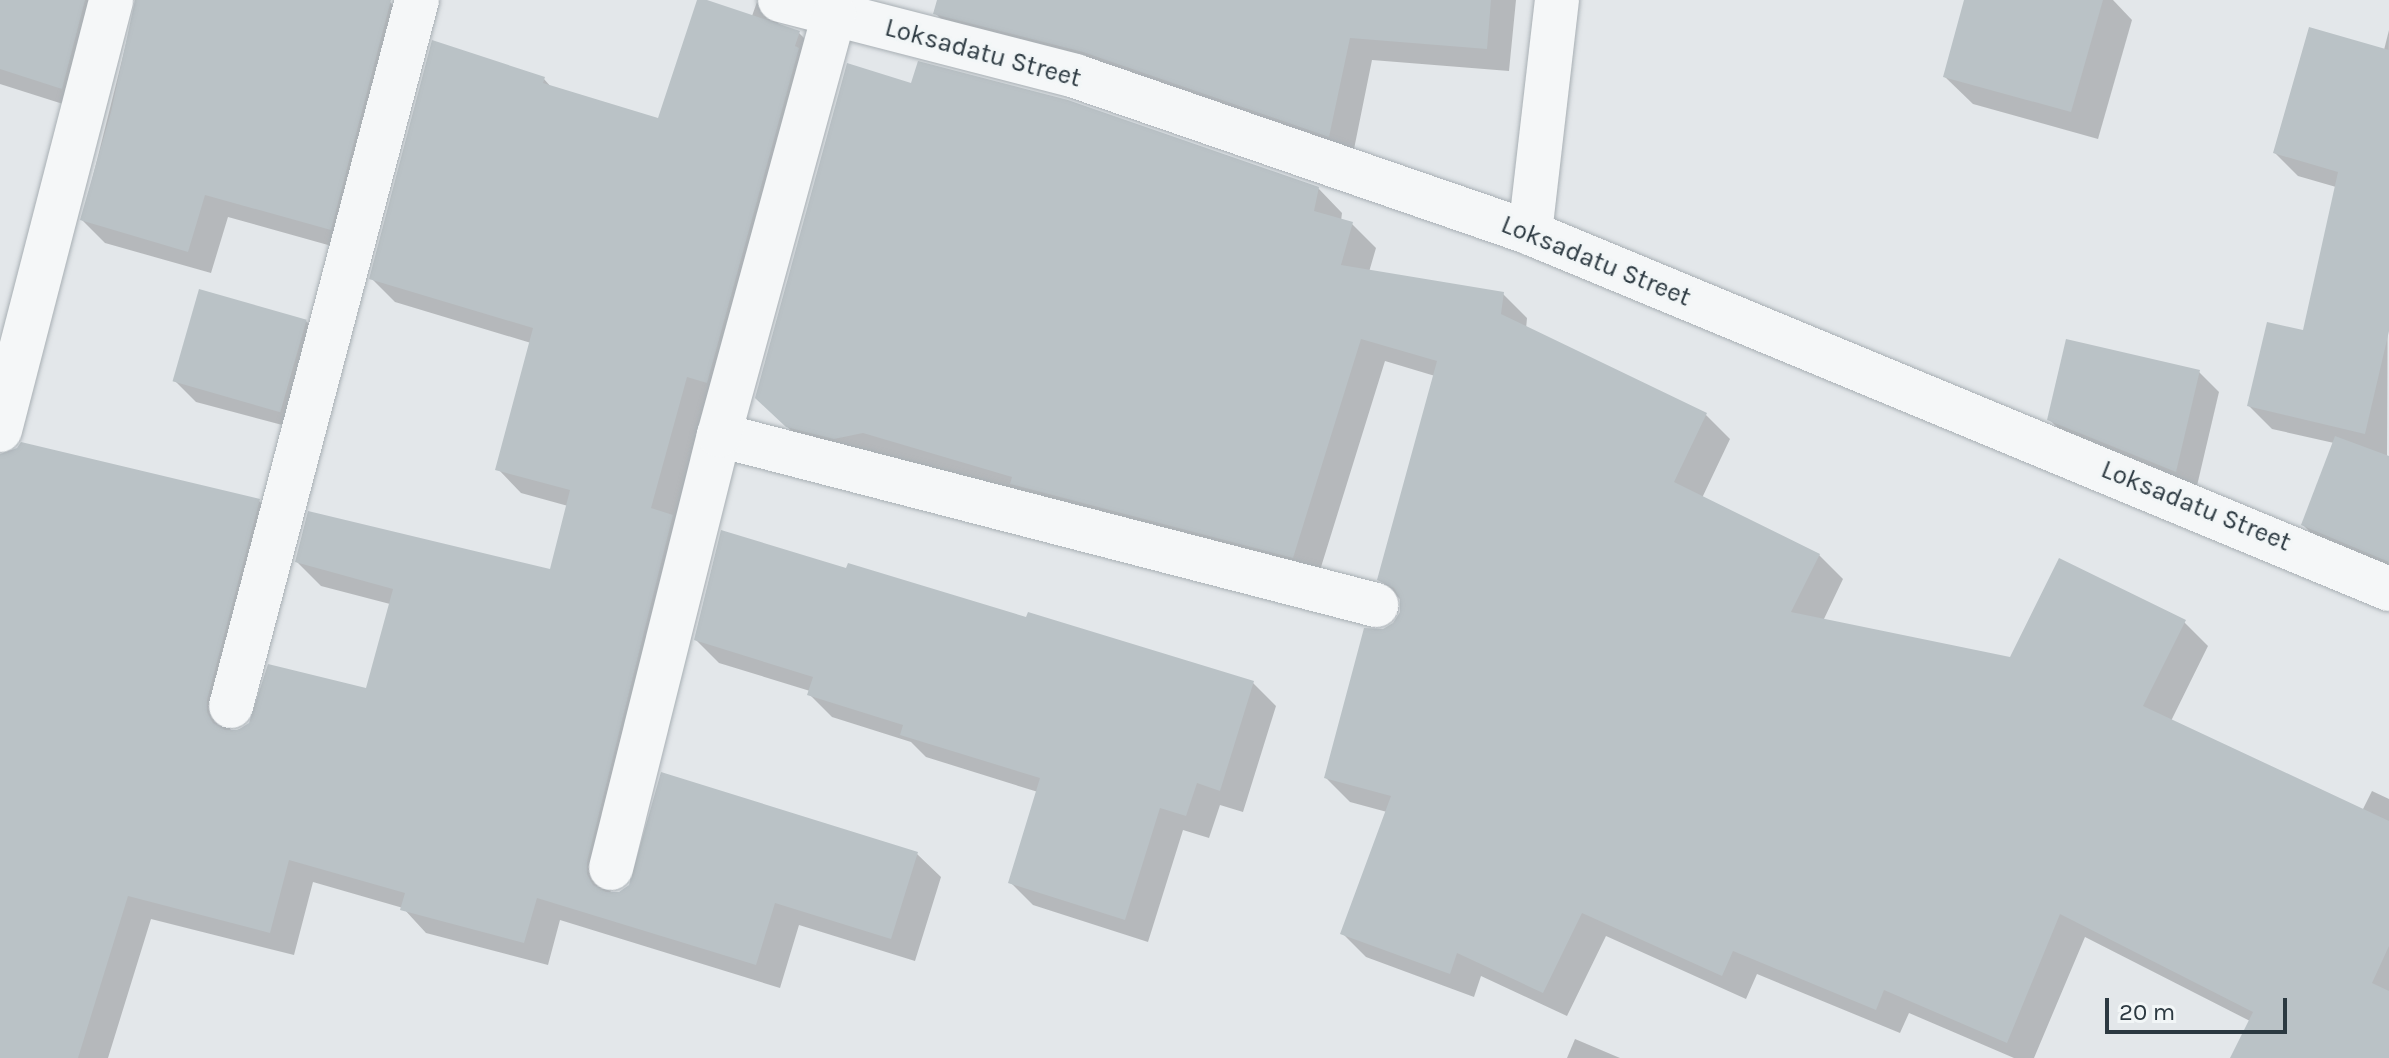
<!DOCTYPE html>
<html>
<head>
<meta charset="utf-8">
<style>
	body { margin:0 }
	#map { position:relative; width:2389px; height:1058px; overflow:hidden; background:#e3e7ea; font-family:Karla,sans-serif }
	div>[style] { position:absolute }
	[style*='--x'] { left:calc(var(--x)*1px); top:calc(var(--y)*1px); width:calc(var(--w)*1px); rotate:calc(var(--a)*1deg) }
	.shadow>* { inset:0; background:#0003 }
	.building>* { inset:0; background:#bac2c6; transform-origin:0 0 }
	.roads { filter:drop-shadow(0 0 2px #a8afb4) drop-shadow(0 0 2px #a8afb4) }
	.minor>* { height:44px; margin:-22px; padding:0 22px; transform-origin:22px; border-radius:22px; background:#f5f7f8 }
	span { translate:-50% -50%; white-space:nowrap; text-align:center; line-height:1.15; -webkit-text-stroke:6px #f2f6f7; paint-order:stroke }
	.street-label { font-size:26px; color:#2c3941 }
	.scale { position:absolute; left:2105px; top:998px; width:182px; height:36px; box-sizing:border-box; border:4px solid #2c3941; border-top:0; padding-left:10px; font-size:24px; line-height:28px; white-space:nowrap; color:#2c3941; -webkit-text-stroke:6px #f2f6f7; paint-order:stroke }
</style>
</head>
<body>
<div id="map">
	<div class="shadow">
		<i style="clip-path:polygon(0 0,125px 0,85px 111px,0 84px)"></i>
		<i style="clip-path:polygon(137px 0,382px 0,390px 2px,413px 25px,353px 252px,228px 217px,211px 273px,105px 243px,82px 220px)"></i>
		<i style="clip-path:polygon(699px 0,752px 16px,757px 2px,779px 24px,799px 33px,822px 56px,610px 894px,917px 854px,941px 877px,915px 961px,799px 925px,780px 988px,560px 920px,548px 965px,426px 933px,403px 908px,313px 882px,294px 955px,151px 919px,108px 1058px,0 1058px,0 456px,259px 501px,282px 524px,230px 732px,367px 690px,390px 604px,321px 586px,297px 562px,552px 571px,568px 506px,521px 493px,498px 469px,531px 343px,395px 302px,372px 279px,544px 79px,552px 88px,660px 121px)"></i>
		<i style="clip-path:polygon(939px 0,1516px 0,1509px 71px,1372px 60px,1352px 159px,958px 36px,935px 13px)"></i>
		<i style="clip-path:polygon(1966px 0,2113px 0,2132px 20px,2098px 139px,1973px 104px,1945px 77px)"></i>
		<i style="clip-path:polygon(2389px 30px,2387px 458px,2389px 572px,2323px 545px,2303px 525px,2334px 443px,2272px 429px,2249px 406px,2304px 332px,2336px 187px,2298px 176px,2275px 153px,2384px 50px)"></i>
		<i style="clip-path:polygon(913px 85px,1318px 188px,1342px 213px,1341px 221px,1352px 224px,1376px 248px,1369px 272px,1503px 294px,1527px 318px,1526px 329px,1706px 415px,1730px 439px,1702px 498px,1819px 555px,1843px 579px,1823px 621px,2011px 660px,2184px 622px,2208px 646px,2171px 721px,2362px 811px,2372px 791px,2389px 799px,2389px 1058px,2232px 1058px,2250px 1021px,2085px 937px,2034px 1058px,2014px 1058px,1909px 1013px,1900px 1033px,1757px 974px,1746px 999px,1606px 936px,1567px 1016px,1481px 976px,1474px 997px,1366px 957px,1342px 933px,1387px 812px,1350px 802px,1326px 778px,1384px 631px,1395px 624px,1402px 613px,1402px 601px,1380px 579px,1435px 376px,1385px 361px,1317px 580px,812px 450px,782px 422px)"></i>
		<i style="clip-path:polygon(306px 321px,326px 341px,301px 430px,196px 402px,176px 382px)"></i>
		<i style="clip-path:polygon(2199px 372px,2219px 392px,2196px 490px,2069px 440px,2049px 419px)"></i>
		<i style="clip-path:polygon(848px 570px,1253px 683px,1276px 706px,1243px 812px,1220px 805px,1209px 838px,1183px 830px,1148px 942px,1033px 905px,1010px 882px,1038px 792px,926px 757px,911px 742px,832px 717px,809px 694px,810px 691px,719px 663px,696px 640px)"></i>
		<i style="clip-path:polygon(1575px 1039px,1620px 1058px,1567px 1058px)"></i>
	</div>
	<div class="building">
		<i style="clip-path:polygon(0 0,85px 0,62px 89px,0 69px)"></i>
		<i style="clip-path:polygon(135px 0,391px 0,331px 230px,205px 195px,188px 252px,80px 220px,111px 112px)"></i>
		<i style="clip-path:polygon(697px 0,707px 0,800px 31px,795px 46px,799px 48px,707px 383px,687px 377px,651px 508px,673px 515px,587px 862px,587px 874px,593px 885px,606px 892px,619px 892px,629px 885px,661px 772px,918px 852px,891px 939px,775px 903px,756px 965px,537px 898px,524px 943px,400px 910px,405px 893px,289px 860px,270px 933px,128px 896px,78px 1058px,0 1058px,0 454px,17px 448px,21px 442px,260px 499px,207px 700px,207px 712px,213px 723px,225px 730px,238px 730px,249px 723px,268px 664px,366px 688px,393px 589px,295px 562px,308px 511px,550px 569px,570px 490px,495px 470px,533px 328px,369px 279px,432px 40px,545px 77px,543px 83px,658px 118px)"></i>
		<i style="clip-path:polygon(937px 0,1491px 0,1487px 49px,1350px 38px,1329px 137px,1083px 52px,933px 14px)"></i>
		<i style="clip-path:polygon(1964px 0,2103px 0,2071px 112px,1943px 77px)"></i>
		<i style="clip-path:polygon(2309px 27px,2389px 50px,2389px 331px,2365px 434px,2247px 406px,2267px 322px,2303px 330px,2338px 172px,2273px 153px)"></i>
		<i style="clip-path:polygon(918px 61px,1068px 100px,1319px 187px,1314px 211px,1353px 222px,1341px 265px,1504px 292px,1501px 314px,1707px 413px,1674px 482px,1820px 554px,1791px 612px,2010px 657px,2059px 558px,2186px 620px,2143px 706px,2389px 821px,2389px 946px,2372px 983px,2389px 991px,2389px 1058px,2230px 1058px,2253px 1012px,2060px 914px,2007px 1043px,1884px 990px,1876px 1010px,1733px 951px,1722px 976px,1582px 913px,1543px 993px,1457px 953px,1450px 974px,1340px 934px,1391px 796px,1324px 778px,1364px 628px,1383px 629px,1393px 623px,1400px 612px,1400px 599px,1394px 588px,1377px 580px,1437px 361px,1361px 339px,1293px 558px,1010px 484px,1012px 477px,863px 433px,834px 439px,786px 427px,755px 398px,847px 63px,911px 83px)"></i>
		<i style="left:199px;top:289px;width:112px;height:96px;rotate:16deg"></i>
		<i style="clip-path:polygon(2066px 339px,2200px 370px,2176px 472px,2047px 420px)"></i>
		<i style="clip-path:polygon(2335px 436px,2389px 456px,2389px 562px,2301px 525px)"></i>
		<i style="clip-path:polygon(721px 530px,846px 568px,848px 563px,1026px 617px,1028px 612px,1254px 681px,1220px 791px,1197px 783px,1186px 816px,1160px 808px,1125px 920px,1008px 883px,1040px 778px,900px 735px,903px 725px,807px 695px,813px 677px,694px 640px)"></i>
	</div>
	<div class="roads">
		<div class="minor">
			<i style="--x:780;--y:0;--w:305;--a:14.4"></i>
			<i style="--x:1075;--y:76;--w:481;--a:19"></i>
			<i style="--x:1530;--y:233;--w:930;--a:22.51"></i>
			<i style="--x:1530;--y:233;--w:235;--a:-83.4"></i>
			<i style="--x:0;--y:430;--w:444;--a:-75.5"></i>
			<i style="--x:719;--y:435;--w:679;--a:14.51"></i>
			<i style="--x:231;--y:706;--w:730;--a:-75.24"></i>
			<i style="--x:611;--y:868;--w:446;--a:-76"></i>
			<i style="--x:719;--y:435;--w:436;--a:-74.7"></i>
		</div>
	</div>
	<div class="street-label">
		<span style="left:983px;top:53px;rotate:15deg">Loksadatu Street</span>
		<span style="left:1596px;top:261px;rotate:22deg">Loksadatu Street</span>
		<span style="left:2196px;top:506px;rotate:22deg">Loksadatu Street</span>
	</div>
	<div class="scale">20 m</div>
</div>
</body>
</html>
